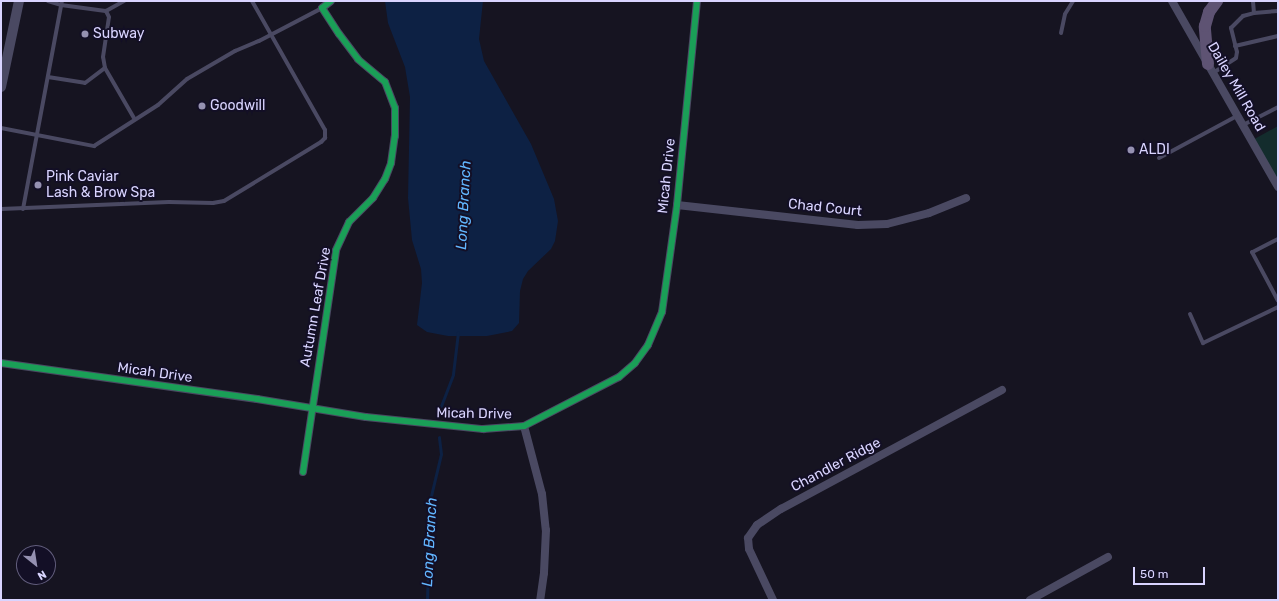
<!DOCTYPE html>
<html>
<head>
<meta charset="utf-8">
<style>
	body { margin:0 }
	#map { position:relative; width:1279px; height:601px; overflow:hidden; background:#161421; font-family:Rubik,sans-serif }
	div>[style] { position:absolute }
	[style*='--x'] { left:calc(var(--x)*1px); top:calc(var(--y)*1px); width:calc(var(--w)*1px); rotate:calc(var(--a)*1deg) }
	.green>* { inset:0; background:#132c2d }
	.water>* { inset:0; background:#0d2144 }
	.stream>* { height:3px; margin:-1.5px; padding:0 1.5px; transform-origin:1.5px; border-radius:1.5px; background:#0d2144 }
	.service>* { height:4px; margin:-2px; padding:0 2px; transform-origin:2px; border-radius:2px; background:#4a4962 }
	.minor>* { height:8px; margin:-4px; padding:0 4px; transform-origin:4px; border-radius:4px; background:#4a4962 }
	.tertiary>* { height:10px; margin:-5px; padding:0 5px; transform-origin:5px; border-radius:5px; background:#4a4962 }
	.primary>* { height:12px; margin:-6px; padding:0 6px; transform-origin:6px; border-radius:6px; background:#5e5373 }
	.cycleway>* { height:6px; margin:-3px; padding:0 3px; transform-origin:3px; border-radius:3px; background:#1a9f57 }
	.dots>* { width:11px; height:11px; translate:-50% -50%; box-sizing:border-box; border:2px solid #130f26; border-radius:50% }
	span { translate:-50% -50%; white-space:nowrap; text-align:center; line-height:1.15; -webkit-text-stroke:4px #130f26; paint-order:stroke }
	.poi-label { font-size:14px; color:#d9d4ff }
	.left { translate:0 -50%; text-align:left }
	.street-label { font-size:14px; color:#d9d4ff }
	.water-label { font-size:15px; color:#62b6ff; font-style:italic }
	.frame { position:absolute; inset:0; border:2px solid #d9d4ff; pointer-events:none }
	.north { position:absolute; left:16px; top:545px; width:40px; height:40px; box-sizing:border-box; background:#130f26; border:1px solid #625e7d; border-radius:50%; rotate:150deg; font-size:11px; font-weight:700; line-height:16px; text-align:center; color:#d9d4ff }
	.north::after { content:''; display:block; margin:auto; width:14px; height:18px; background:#9591b1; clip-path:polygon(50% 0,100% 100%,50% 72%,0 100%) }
	.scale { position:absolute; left:1133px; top:567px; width:72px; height:18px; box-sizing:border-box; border:2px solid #d9d4ff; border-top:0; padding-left:5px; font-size:12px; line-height:14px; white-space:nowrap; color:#d9d4ff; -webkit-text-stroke:3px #130f26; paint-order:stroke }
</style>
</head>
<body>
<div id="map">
	<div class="green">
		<i style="clip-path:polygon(1278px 126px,1278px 193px,1249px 142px)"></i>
	</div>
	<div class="water">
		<i style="clip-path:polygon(385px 1px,483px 1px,479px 39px,484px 61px,531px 144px,554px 199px,558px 221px,555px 241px,551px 249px,528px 271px,523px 279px,520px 291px,519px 323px,512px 331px,487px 336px,448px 336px,427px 332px,417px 325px,422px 283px,421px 269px,412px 240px,408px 198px,410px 97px,405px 67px,388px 23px)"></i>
	</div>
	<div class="stream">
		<i style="--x:441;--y:406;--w:34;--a:-69"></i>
		<i style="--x:453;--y:374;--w:42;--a:-83.2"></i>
		<i style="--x:427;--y:600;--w:100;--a:-88.3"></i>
		<i style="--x:430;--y:500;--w:47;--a:-76.6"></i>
		<i style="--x:441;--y:454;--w:17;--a:-97"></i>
	</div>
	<div class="service">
		<i style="--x:48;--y:1;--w:14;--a:17"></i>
		<i style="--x:61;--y:5;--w:4;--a:-76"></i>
		<i style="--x:1254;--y:13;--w:24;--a:-5"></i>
		<i style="--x:1061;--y:33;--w:19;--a:-78"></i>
		<i style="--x:1065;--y:14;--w:15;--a:-58"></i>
		<i style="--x:1235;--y:46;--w:44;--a:-13.1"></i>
		<i style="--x:105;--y:68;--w:58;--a:59.9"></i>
		<i style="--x:1213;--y:73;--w:27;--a:-33"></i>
		<i style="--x:1236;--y:58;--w:6;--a:-81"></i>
		<i style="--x:1237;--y:52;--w:25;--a:-104"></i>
		<i style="--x:1231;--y:28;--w:17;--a:-45"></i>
		<i style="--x:1243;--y:16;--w:11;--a:-15"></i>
		<i style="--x:1254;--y:13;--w:12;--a:-95"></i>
		<i style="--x:48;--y:77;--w:37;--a:9"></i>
		<i style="--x:85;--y:83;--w:25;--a:-37"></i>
		<i style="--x:105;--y:68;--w:11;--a:-100"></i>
		<i style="--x:103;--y:57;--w:40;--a:-81.5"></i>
		<i style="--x:109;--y:17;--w:7;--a:-117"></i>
		<i style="--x:1243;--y:125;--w:39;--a:-27"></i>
		<i style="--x:1;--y:128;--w:95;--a:11"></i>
		<i style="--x:94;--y:146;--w:76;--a:-32.6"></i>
		<i style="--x:158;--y:105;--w:39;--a:-42"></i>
		<i style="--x:187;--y:79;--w:56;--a:-30.3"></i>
		<i style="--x:235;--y:51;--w:26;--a:-23"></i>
		<i style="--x:259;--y:41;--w:71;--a:-27.6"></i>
		<i style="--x:1159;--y:158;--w:89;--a:-28.3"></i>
		<i style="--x:1;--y:209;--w:168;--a:-2.4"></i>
		<i style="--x:169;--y:202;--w:44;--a:1.3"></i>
		<i style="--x:213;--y:203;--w:11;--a:-10"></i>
		<i style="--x:224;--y:201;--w:114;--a:-31.3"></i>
		<i style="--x:321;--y:142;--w:6;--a:-45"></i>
		<i style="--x:325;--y:138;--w:8;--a:-90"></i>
		<i style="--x:325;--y:130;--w:148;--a:-119.5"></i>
		<i style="--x:23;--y:209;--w:208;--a:-79.4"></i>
		<i style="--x:61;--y:5;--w:45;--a:7.6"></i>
		<i style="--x:106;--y:11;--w:21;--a:-29"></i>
		<i style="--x:1278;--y:239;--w:29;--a:153"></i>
		<i style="--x:1252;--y:252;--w:55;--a:62"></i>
		<i style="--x:1190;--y:314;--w:32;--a:66"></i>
		<i style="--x:1203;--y:343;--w:83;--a:-25.6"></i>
	</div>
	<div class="minor">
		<i style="--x:1172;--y:1;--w:214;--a:60.3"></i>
		<i style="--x:677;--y:205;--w:182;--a:6.3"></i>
		<i style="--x:858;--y:225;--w:29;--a:-2"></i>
		<i style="--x:887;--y:224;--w:43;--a:-14.7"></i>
		<i style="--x:929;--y:213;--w:40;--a:-22"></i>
		<i style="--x:1;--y:363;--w:259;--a:8"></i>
		<i style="--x:257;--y:399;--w:110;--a:9.4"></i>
		<i style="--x:366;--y:417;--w:118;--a:5.9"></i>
		<i style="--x:483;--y:429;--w:41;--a:-4.2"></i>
		<i style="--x:524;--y:426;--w:107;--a:-27.3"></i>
		<i style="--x:619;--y:377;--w:21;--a:-41"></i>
		<i style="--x:635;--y:363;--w:22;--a:-54"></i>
		<i style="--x:648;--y:345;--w:36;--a:-67"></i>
		<i style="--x:662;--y:312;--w:108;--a:-82"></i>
		<i style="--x:677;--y:205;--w:205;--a:-84.4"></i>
		<i style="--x:524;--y:426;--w:70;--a:75.2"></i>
		<i style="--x:542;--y:494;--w:36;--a:84"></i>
		<i style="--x:546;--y:530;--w:43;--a:92.7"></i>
		<i style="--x:544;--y:573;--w:27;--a:98"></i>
		<i style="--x:303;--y:472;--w:224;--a:-81.5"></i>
		<i style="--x:336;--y:250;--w:31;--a:-65"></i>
		<i style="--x:349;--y:222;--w:34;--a:-45"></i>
		<i style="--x:373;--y:198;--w:22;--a:-58"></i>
		<i style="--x:385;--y:179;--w:17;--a:-69"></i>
		<i style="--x:391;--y:163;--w:27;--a:-82"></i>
		<i style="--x:395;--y:136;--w:28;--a:-90"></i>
		<i style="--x:395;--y:108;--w:28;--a:-111"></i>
		<i style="--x:385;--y:82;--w:35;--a:-140"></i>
		<i style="--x:358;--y:59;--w:31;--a:-127"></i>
		<i style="--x:339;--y:34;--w:31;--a:-123"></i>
		<i style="--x:322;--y:8;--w:11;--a:-38"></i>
		<i style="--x:773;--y:600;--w:56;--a:-115.2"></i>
		<i style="--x:749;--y:549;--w:11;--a:-95"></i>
		<i style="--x:748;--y:538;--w:16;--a:-55"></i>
		<i style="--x:757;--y:525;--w:29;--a:-34"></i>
		<i style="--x:781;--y:509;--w:251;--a:-28.3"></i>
		<i style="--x:1030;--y:600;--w:89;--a:-28.9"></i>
	</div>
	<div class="tertiary">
		<i style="--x:1;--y:87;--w:88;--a:-78.2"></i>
	</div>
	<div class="primary">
		<i style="--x:1208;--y:64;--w:38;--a:-95"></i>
		<i style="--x:1205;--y:26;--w:15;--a:-74"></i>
		<i style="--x:1209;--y:12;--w:14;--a:-54"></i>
	</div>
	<div class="cycleway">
		<i style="--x:1;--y:363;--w:259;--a:8"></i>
		<i style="--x:257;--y:399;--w:110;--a:9.4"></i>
		<i style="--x:366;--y:417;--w:118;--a:5.9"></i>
		<i style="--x:483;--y:429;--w:41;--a:-4.2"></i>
		<i style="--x:524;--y:426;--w:107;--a:-27.3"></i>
		<i style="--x:619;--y:377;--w:21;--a:-41"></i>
		<i style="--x:635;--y:363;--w:22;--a:-54"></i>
		<i style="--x:648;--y:345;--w:36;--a:-67"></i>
		<i style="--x:662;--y:312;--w:108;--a:-82"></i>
		<i style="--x:677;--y:205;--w:205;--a:-84.4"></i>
		<i style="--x:303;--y:472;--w:224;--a:-81.5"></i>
		<i style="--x:336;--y:250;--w:31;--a:-65"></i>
		<i style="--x:349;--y:222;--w:34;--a:-45"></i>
		<i style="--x:373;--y:198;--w:22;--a:-58"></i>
		<i style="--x:385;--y:179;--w:17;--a:-69"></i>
		<i style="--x:391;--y:163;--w:27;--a:-82"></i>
		<i style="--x:395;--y:136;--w:28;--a:-90"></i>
		<i style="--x:395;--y:108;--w:28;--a:-111"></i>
		<i style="--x:385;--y:82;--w:35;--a:-140"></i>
		<i style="--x:358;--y:59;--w:31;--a:-127"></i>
		<i style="--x:339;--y:34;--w:31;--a:-123"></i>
		<i style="--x:322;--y:8;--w:11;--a:-38"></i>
	</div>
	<div class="dots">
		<i style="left:85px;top:34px;background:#9591b1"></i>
		<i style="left:202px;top:106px;background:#9591b1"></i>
		<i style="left:1131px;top:150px;background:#9591b1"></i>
		<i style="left:38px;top:185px;background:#9591b1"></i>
	</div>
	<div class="poi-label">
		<span class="left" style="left:93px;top:34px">Subway</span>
		<span class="left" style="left:210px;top:106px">Goodwill</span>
		<span class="left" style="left:1139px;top:150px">ALDI</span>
		<span class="left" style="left:46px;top:185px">Pink Caviar<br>Lash &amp; Brow Spa</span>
	</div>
	<div class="street-label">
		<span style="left:1236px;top:87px;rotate:60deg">Dailey Mill Road</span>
		<span style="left:667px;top:176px;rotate:-84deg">Micah Drive</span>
		<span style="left:825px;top:208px;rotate:6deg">Chad Court</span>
		<span style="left:316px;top:307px;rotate:-80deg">Autumn Leaf Drive</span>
		<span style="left:155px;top:373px;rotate:8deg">Micah Drive</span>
		<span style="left:474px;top:414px;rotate:1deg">Micah Drive</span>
		<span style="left:836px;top:465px;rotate:-28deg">Chandler Ridge</span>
	</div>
	<div class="water-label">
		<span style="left:464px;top:205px;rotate:-87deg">Long Branch</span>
		<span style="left:430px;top:542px;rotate:-87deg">Long Branch</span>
	</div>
	<div class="frame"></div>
	<div class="north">N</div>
	<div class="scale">50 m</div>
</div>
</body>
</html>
